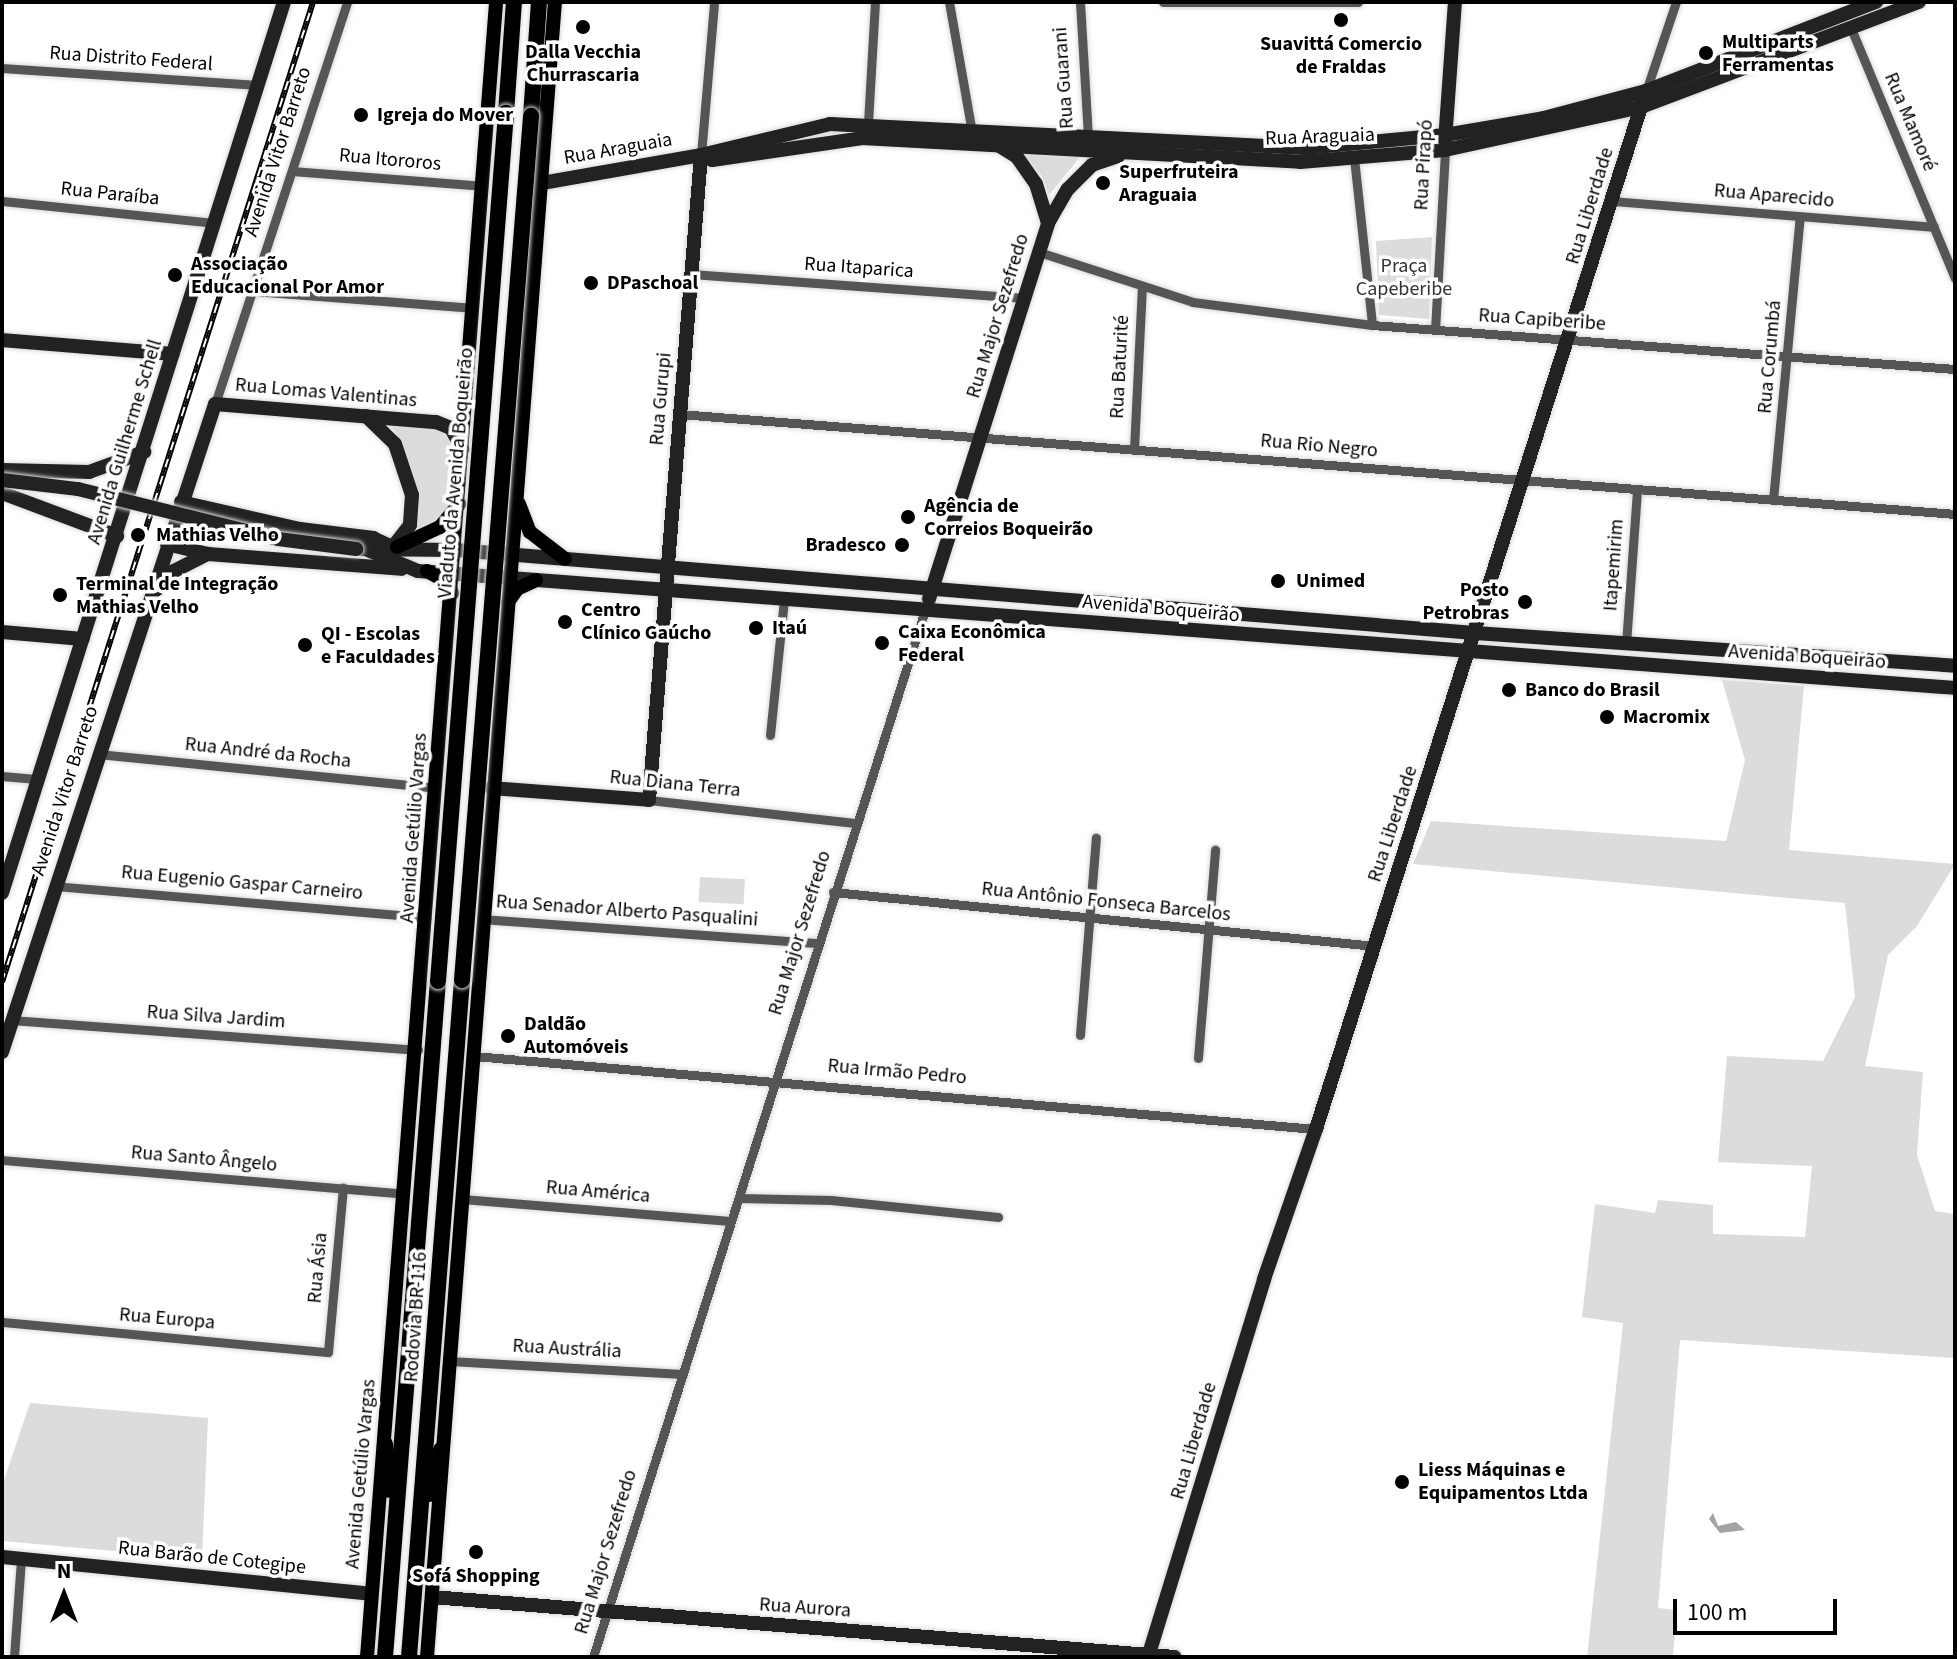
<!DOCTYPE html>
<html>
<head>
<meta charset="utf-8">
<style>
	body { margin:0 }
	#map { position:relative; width:1957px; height:1659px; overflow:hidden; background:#fff; font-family:"Source Sans 3",sans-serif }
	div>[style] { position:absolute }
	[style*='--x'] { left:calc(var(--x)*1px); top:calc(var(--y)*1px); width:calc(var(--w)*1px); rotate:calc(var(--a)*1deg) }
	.green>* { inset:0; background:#dcdcdc; transform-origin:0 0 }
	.water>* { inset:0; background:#a3a3a3 }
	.roads { filter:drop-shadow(0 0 2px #dbdbdb) drop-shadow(0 0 2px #dbdbdb) }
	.street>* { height:9px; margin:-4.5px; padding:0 4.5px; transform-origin:4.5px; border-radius:4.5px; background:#555 }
	.secondary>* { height:14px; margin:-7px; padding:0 7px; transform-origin:7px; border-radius:7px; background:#222 }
	.primary>* { height:14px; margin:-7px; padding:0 7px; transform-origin:7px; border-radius:7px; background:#000 }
	.highway>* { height:16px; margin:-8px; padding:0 8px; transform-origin:8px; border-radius:8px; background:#000 }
	.rail>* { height:6px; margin-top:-3px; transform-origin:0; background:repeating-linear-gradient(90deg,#fff 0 9px,#000 0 18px); box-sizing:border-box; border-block:2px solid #000 }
	.bridges { filter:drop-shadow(0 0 2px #dbdbdb) drop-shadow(0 0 2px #dbdbdb) }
	.secondary-bridge>* { height:14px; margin:-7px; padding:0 7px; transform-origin:7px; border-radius:7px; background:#222 }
	.highway-bridge>* { height:16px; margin:-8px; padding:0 8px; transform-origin:8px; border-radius:8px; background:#000 }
	.dots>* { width:22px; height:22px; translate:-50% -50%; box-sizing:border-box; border:4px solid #fff; border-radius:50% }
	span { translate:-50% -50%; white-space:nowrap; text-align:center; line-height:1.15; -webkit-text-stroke:7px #fff; paint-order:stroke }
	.poi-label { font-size:20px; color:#000; font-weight:700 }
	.left { translate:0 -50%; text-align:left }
	.right { translate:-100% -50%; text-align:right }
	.street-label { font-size:20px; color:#000 }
	.park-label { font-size:20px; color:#333 }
	.frame { position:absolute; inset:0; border:4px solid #000; pointer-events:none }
	.north { position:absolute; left:24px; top:1555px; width:80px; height:80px; -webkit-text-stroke:6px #fff; paint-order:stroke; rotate:0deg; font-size:22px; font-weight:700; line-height:32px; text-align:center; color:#000 }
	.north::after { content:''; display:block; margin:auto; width:28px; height:36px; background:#000; clip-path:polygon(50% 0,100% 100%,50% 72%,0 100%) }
	.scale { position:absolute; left:1673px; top:1599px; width:164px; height:36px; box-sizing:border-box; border:4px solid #000; border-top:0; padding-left:10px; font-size:24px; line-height:28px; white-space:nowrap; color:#000; -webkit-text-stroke:6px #fff; paint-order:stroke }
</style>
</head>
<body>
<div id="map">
	<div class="green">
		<i style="clip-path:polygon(1020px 151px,1081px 156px,1049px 195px,1042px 176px)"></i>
		<i style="clip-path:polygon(1432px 237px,1429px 319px,1379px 315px,1376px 241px)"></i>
		<i style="clip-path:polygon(391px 424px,431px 426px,445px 431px,455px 446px,448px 508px,427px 528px,412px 530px,402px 446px)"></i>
		<i style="clip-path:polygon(1722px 680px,1804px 686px,1789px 850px,1955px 864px,1917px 926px,1888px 955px,1865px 1066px,1923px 1072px,1917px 1155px,1935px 1211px,1955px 1214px,1955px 1358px,1680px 1340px,1658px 1608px,1677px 1610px,1673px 1657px,1587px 1657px,1623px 1323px,1582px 1317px,1595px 1204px,1655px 1213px,1658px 1200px,1713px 1205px,1713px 1234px,1805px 1237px,1812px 1166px,1718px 1162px,1727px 1056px,1823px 1061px,1855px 997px,1845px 903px,1413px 864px,1431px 821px,1726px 841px,1745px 760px)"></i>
		<i style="left:700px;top:877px;width:45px;height:25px;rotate:3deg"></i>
		<i style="clip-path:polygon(30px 1403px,208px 1418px,202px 1559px,2px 1541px,2px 1486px)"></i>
	</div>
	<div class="water">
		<i style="clip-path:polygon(1713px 1513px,1718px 1526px,1736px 1522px,1745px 1530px,1720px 1533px,1709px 1519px)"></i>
	</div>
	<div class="roads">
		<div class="street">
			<i style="--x:949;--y:2;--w:133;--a:80"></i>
			<i style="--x:1080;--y:2;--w:135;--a:86.6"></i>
			<i style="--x:1163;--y:2;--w:195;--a:0"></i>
			<i style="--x:1850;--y:26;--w:273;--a:67.4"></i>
			<i style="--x:2;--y:68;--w:256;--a:3.8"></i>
			<i style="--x:1646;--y:91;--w:94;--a:-71.4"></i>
			<i style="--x:868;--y:123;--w:121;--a:-86.7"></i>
			<i style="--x:701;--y:155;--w:154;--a:-85.1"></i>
			<i style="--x:1354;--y:158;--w:168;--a:83.8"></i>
			<i style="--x:293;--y:171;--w:191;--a:4.5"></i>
			<i style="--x:2;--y:201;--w:213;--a:5.9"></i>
			<i style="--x:1612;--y:201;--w:323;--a:4.6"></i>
			<i style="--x:1039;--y:252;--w:162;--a:18"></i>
			<i style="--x:1193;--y:302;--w:180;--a:7.3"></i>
			<i style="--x:1372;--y:325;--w:585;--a:4.32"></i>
			<i style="--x:691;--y:274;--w:335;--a:4.1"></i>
			<i style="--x:254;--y:291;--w:220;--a:4.4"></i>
			<i style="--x:1435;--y:330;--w:180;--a:-86.8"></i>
			<i style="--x:215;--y:404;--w:423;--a:-71.8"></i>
			<i style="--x:679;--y:414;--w:1280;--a:4.48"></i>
			<i style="--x:1134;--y:449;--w:163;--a:-87.2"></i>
			<i style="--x:1773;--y:500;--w:285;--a:-84.6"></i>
			<i style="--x:1626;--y:644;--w:155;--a:-85.9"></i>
			<i style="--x:770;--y:735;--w:137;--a:-84.1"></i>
			<i style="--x:98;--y:754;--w:340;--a:5.7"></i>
			<i style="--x:2;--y:776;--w:34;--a:5"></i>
			<i style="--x:649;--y:800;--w:207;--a:6.4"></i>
			<i style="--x:54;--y:886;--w:374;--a:4.8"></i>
			<i style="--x:833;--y:892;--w:545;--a:5.69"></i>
			<i style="--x:482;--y:919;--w:337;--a:4.1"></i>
			<i style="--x:12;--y:1020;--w:407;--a:4.2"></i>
			<i style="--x:1080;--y:1035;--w:198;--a:-85.4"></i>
			<i style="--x:474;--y:1056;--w:845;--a:4.96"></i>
			<i style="--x:1198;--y:1058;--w:209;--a:-85.3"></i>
			<i style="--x:2;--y:1160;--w:403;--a:4.8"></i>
			<i style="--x:739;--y:1198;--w:92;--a:1.2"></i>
			<i style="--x:831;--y:1200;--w:168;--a:5.8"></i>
			<i style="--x:462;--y:1199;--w:269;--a:4.7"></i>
			<i style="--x:2;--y:1322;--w:327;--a:5.3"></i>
			<i style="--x:328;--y:1352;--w:165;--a:-84.8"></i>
			<i style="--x:449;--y:1361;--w:234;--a:3.2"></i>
			<i style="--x:14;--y:1657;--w:98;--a:-85.9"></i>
			<i style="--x:593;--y:1657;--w:1098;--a:-72.41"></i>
		</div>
		<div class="secondary">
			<i style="--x:1445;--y:141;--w:139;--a:-85.9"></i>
			<i style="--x:998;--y:145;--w:22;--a:32"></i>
			<i style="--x:1017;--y:157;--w:33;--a:55"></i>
			<i style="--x:1036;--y:184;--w:41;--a:72.9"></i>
			<i style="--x:701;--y:155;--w:12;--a:24"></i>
			<i style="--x:712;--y:160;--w:152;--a:-8.3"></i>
			<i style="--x:862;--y:138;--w:439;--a:3.1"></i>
			<i style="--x:1300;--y:162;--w:145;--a:-4.7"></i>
			<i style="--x:1445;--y:150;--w:201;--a:-12.4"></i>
			<i style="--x:1641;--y:107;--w:297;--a:-20.7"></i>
			<i style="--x:542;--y:183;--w:161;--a:-10"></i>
			<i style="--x:701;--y:155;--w:133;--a:-13.5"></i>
			<i style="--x:830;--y:124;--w:476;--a:2.9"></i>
			<i style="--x:1305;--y:148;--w:141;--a:-5.3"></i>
			<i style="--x:1445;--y:135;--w:100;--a:-9.7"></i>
			<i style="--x:1544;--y:118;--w:106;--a:-14.8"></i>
			<i style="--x:1646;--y:91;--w:247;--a:-21.2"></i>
			<i style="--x:2;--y:340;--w:171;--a:4.7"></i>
			<i style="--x:366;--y:416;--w:40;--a:44"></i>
			<i style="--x:395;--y:444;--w:54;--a:71.6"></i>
			<i style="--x:412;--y:495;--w:30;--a:94"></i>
			<i style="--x:410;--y:525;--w:28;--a:128"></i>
			<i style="--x:2;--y:470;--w:87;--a:1.3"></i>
			<i style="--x:89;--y:472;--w:59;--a:-20"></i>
			<i style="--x:2;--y:493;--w:123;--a:20.5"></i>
			<i style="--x:181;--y:502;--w:122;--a:12.8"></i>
			<i style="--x:300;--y:529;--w:74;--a:7"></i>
			<i style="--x:373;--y:538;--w:19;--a:25"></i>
			<i style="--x:167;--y:544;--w:42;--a:13.7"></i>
			<i style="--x:208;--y:554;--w:194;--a:4.4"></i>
			<i style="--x:356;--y:549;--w:100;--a:0.6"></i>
			<i style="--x:456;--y:550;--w:1022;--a:4.66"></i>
			<i style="--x:1475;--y:633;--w:481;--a:3.9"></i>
			<i style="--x:368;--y:550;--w:54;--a:22.8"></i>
			<i style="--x:418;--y:571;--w:1541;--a:4.35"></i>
			<i style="--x:156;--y:590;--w:26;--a:-47"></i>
			<i style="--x:174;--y:571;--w:38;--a:-27"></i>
			<i style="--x:929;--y:599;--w:394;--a:-72.4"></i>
			<i style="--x:1048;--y:223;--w:39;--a:-60"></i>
			<i style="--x:1068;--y:189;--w:34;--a:-45"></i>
			<i style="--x:1092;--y:165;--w:28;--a:-19"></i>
			<i style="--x:2;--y:632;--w:81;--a:4.9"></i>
			<i style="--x:491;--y:788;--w:158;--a:4.3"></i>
			<i style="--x:649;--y:800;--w:647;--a:-85.39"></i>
			<i style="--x:2;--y:893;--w:935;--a:-72.44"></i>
			<i style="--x:2;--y:1052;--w:682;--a:-71.8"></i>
			<i style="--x:215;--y:404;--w:222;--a:4.7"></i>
			<i style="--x:436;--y:422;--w:16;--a:22"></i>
			<i style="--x:451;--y:428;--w:24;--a:62"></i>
			<i style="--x:2;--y:1557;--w:371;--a:5.7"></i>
			<i style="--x:432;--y:1597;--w:745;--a:4.62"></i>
			<i style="--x:1148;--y:1657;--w:395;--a:-72.9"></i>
			<i style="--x:1264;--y:1279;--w:159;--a:-70.9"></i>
			<i style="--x:1316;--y:1129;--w:1089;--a:-72.36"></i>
		</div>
		<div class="primary">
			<i style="--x:519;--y:504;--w:30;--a:69"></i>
			<i style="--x:530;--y:532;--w:44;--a:37.6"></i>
			<i style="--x:397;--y:547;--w:47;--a:-24.9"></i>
			<i style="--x:440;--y:527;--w:30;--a:-50"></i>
			<i style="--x:427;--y:571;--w:24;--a:28"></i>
			<i style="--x:448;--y:582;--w:12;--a:70"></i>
			<i style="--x:508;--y:602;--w:16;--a:-55"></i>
			<i style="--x:517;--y:589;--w:21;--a:-25"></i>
			<i style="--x:367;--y:1657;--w:1660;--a:-85.54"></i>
			<i style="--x:427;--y:1657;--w:1660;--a:-85.58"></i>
		</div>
		<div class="highway">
			<i style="--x:506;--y:113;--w:111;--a:-85.9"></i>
			<i style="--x:531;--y:116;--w:114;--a:-86"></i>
			<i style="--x:385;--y:1444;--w:46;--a:85"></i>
			<i style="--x:429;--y:1494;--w:46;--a:-74.7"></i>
			<i style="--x:385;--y:1657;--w:678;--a:-85.52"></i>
			<i style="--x:409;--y:1657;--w:679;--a:-85.52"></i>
		</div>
	</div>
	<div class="rail">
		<i style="--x:2;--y:982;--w:1028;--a:-72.39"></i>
	</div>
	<div class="bridges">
		<div class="secondary-bridge">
			<i style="--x:2;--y:480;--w:77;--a:6.8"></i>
			<i style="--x:78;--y:489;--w:206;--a:14"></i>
			<i style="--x:278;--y:539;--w:79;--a:7.3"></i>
		</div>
		<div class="highway-bridge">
			<i style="--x:462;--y:980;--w:867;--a:-85.43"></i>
			<i style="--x:438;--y:981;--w:871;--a:-85.52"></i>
		</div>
	</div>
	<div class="dots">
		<i style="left:1341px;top:20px;background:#000"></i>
		<i style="left:583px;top:27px;background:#000"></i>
		<i style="left:1706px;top:53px;background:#000"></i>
		<i style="left:361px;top:115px;background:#000"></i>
		<i style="left:1103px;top:183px;background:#000"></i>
		<i style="left:175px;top:275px;background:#000"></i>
		<i style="left:591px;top:283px;background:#000"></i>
		<i style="left:908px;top:517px;background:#000"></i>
		<i style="left:138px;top:535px;background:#000"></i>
		<i style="left:902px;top:545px;background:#000"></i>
		<i style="left:1278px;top:581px;background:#000"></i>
		<i style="left:60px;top:595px;background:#000"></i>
		<i style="left:1525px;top:602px;background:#000"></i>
		<i style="left:565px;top:622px;background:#000"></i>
		<i style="left:756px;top:628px;background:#000"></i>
		<i style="left:882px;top:643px;background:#000"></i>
		<i style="left:305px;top:645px;background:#000"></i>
		<i style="left:1509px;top:690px;background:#000"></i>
		<i style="left:1607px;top:717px;background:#000"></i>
		<i style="left:508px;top:1036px;background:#000"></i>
		<i style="left:1402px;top:1482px;background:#000"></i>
		<i style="left:476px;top:1552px;background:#000"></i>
	</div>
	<div class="poi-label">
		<span class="left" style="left:1722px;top:54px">Multiparts<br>Ferramentas</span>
		<span style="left:1341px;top:56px">Suavittá Comercio<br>de Fraldas</span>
		<span style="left:583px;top:64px">Dalla Vecchia<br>Churrascaria</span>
		<span class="left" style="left:377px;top:115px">Igreja do Mover</span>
		<span class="left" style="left:1119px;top:184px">Superfruteira<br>Araguaia</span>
		<span class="left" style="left:191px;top:276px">Associação<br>Educacional Por Amor</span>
		<span class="left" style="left:607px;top:283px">DPaschoal</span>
		<span class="left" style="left:924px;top:518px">Agência de<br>Correios Boqueirão</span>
		<span class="left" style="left:156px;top:535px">Mathias Velho</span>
		<span class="right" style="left:886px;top:545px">Bradesco</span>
		<span class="left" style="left:1296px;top:581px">Unimed</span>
		<span class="left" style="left:76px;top:596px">Terminal de Integração<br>Mathias Velho</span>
		<span class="right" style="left:1509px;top:602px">Posto<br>Petrobras</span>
		<span class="left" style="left:581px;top:622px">Centro<br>Clínico Gaúcho</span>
		<span class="left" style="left:772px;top:628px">Itaú</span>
		<span class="left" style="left:898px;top:644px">Caixa Econômica<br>Federal</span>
		<span class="left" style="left:321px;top:646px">QI - Escolas<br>e Faculdades</span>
		<span class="left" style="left:1525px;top:690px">Banco do Brasil</span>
		<span class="left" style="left:1623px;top:717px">Macromix</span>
		<span class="left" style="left:524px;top:1036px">Daldão<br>Automóveis</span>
		<span class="left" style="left:1418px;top:1482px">Liess Máquinas e<br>Equipamentos Ltda</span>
		<span style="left:476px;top:1576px">Sofá Shopping</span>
	</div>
	<div class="street-label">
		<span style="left:131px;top:59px;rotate:4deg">Rua Distrito Federal</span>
		<span style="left:1064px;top:78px;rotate:-94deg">Rua Guarani</span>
		<span style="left:1910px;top:122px;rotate:67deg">Rua Mamoré</span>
		<span style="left:1320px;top:137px;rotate:-2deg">Rua Araguaia</span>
		<span style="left:618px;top:149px;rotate:-10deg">Rua Araguaia</span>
		<span style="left:278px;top:152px;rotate:-72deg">Avenida Vitor Barreto</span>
		<span style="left:390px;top:160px;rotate:5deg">Rua Itororos</span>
		<span style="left:1424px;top:165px;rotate:-87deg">Rua Pirapó</span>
		<span style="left:110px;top:194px;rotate:6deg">Rua Paraíba</span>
		<span style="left:1774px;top:196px;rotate:5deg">Rua Aparecido</span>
		<span style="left:1590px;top:206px;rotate:-73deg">Rua Liberdade</span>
		<span style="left:859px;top:268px;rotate:4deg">Rua Itaparica</span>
		<span style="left:998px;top:316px;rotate:-73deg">Rua Major Sezefredo</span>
		<span style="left:1542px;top:320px;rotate:4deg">Rua Capiberibe</span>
		<span style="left:1770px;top:357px;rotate:-85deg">Rua Corumbá</span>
		<span style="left:1120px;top:367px;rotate:-87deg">Rua Baturité</span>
		<span style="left:326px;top:393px;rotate:5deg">Rua Lomas Valentinas</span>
		<span style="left:661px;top:399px;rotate:-85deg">Rua Gurupi</span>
		<span style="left:125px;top:442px;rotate:-73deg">Avenida Guilherme Schell</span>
		<span style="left:1319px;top:446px;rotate:5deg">Rua Rio Negro</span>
		<span style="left:456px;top:473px;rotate:-85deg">Viaduto da Avenida Boqueirão</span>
		<span style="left:1614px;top:565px;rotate:-86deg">Itapemirim</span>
		<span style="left:1161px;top:609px;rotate:5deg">Avenida Boqueirão</span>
		<span style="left:1807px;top:657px;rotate:4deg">Avenida Boqueirão</span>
		<span style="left:268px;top:753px;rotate:6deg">Rua André da Rocha</span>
		<span style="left:675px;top:784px;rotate:6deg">Rua Diana Terra</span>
		<span style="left:65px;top:791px;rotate:-72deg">Avenida Vitor Barreto</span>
		<span style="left:1393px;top:824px;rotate:-72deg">Rua Liberdade</span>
		<span style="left:414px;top:828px;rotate:-86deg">Avenida Getúlio Vargas</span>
		<span style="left:242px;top:883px;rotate:5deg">Rua Eugenio Gaspar Carneiro</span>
		<span style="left:1106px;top:902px;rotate:6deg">Rua Antônio Fonseca Barcelos</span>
		<span style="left:627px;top:911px;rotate:4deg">Rua Senador Alberto Pasqualini</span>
		<span style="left:800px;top:933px;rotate:-73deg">Rua Major Sezefredo</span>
		<span style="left:216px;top:1017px;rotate:4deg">Rua Silva Jardim</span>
		<span style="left:897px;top:1072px;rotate:5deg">Rua Irmão Pedro</span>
		<span style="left:204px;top:1159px;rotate:5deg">Rua Santo Ângelo</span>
		<span style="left:598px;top:1192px;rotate:5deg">Rua América</span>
		<span style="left:318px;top:1268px;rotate:-85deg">Rua Ásia</span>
		<span style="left:416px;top:1317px;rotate:-86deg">Rodovia BR-116</span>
		<span style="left:167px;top:1319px;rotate:5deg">Rua Europa</span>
		<span style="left:567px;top:1349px;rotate:3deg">Rua Austrália</span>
		<span style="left:1194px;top:1441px;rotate:-74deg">Rua Liberdade</span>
		<span style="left:361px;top:1474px;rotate:-85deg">Avenida Getúlio Vargas</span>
		<span style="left:606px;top:1552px;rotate:-73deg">Rua Major Sezefredo</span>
		<span style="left:212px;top:1558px;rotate:6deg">Rua Barão de Cotegipe</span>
		<span style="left:805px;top:1608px;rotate:4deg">Rua Aurora</span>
	</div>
	<div class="park-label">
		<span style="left:1404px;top:278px">Praça<br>Capeberibe</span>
	</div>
	<div class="frame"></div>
	<div class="north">N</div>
	<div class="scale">100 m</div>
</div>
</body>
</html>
